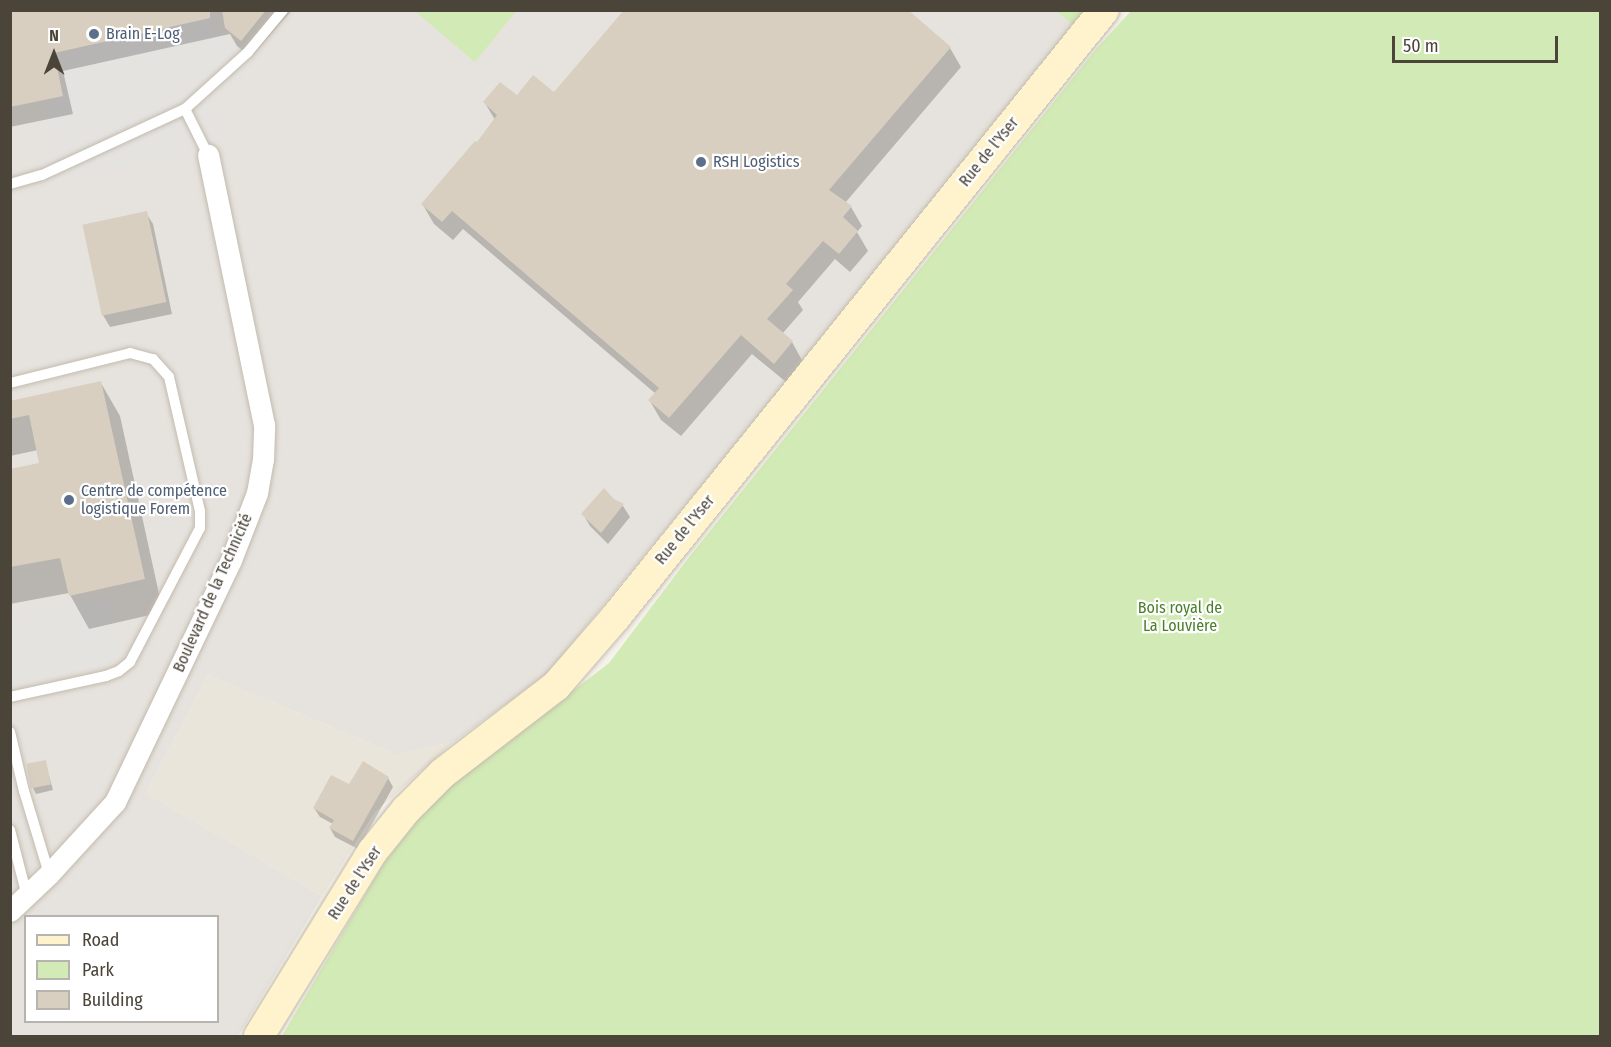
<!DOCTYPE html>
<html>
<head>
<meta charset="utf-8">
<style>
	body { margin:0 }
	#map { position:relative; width:1611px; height:1047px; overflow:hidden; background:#f6f3ec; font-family:"Fira Sans Condensed",sans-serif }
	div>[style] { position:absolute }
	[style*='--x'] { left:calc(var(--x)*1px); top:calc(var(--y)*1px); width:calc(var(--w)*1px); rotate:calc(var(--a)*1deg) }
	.residential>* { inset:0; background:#eae5da }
	.industrial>* { inset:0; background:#e6e2dd }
	.green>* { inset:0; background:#d2eab5 }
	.parking>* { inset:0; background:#e5e3e0 }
	.shadow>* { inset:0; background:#0003 }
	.building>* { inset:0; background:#d8cfc1; transform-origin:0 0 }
	.roads { filter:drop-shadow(0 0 2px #c2bbae) drop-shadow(0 0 2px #c2bbae) }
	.lane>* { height:10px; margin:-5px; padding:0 5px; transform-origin:5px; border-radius:5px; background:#fff }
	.street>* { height:21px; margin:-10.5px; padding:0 10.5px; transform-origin:10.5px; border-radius:10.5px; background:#fff }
	.secondary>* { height:30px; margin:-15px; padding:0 15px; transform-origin:15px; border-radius:15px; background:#fff3cd }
	.dots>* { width:16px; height:16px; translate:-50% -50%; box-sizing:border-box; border:3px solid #fff; border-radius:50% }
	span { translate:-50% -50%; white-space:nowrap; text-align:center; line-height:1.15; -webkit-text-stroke:4.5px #fff; paint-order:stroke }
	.service-label { font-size:16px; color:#4e5e75 }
	.left { translate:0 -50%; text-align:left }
	.street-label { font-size:16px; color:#4b4439 }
	.park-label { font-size:16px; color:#4a7f2a }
	.frame { position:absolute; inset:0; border:12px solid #4b4439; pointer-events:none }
	.legend { position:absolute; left:24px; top:915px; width:195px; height:108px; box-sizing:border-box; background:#fff; border:2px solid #b7b4b0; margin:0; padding:8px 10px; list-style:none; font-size:18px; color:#4b4439 }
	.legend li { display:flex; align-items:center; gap:12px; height:30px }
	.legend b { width:30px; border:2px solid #b7b4b0 }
	.north { position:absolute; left:24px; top:24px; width:60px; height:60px; -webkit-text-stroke:4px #fff; paint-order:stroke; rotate:0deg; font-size:16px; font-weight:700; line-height:24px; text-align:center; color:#4b4439 }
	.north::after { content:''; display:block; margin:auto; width:21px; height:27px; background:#4b4439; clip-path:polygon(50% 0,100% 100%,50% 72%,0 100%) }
	.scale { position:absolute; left:1392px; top:36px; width:166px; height:27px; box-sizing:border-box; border:3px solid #4b4439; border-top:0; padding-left:8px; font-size:18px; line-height:21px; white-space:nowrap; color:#4b4439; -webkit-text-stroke:4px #fff; paint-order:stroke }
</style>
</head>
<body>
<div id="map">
	<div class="residential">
		<i style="clip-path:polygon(208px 675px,398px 755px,455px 741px,375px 812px,322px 896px,146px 793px)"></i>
	</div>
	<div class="industrial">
		<i style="clip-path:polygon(evenodd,1056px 10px,1077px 28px,547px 674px,455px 741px,398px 755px,208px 675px,146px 793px,322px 896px,238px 1036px,11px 1036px,10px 11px,1056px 10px,26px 916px,218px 916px,218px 1022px,26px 1022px,26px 916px)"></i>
	</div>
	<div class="green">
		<i style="clip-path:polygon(415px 11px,516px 11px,475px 62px)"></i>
		<i style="clip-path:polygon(1056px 11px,1093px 11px,1077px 28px)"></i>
		<i style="clip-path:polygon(1131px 11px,1600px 11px,1600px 1036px,282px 1036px,385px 861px,418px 820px,455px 782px,609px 663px,690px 556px,1097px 48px)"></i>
	</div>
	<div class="parking">
		<i style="clip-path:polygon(214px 13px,219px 31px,256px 58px,212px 104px,224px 147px,45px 186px,38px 157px,50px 146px,53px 135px,43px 94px,64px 90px,55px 49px)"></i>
		<i style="clip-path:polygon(110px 594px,122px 654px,103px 665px,11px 685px,11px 616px)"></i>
	</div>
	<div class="shadow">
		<i style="clip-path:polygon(10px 10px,292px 10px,251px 57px,237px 46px,230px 34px,63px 71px,73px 114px,10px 127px)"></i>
		<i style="clip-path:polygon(906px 10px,950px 48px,961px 67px,845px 203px,851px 207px,862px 226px,857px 232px,868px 251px,850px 272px,835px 259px,798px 302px,803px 310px,782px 334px,792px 342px,803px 362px,786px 382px,752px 354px,681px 436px,661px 420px,650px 401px,656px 394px,463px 229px,453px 240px,434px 224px,423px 205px,478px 145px,495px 120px,485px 103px,554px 94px)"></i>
		<i style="clip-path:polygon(146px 213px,153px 224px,172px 314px,110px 327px,103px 315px)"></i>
		<i style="clip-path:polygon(101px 383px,120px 416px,163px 612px,89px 629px,69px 593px,10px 604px,10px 471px,41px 464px,38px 450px,10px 456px,10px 403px)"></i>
		<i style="clip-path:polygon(613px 501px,623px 506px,630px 517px,608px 544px,590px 526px,583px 514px)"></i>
		<i style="clip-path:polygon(45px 762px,53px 790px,36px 794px,33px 788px)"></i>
		<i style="clip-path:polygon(388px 778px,393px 787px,358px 849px,335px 837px,330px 828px,333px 824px,320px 817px,314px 808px,349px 786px)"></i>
	</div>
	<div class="building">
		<i style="clip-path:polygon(10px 10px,210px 10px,210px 18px,54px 53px,63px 96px,10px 107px)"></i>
		<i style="clip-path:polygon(222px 10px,266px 10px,241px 41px,225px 28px)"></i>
		<i style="clip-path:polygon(624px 10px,908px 10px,951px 47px,829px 190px,852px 206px,843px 217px,858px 231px,839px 254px,823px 241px,786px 284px,793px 290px,767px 319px,793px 341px,774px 364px,741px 335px,669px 418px,648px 400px,659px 388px,452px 211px,442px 222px,421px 204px,475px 141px,477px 142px,497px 115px,483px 102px,500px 82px,517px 95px,533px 75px,554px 92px)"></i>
		<i style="left:147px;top:211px;width:93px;height:66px;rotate:78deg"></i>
		<i style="clip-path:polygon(101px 381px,145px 579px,69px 596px,60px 558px,10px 567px,10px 469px,39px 463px,29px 415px,10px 419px,10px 401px)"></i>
		<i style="clip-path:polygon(604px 488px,614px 499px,624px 504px,601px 533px,581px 514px)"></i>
		<i style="left:46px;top:760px;width:25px;height:20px;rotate:79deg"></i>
		<i style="clip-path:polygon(363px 761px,389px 777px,353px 841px,329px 828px,334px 820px,313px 808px,331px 775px,349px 784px)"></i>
	</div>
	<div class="roads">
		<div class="lane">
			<i style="--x:185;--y:109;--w:51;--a:63.4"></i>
			<i style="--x:10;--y:184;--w:33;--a:-16"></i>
			<i style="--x:42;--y:175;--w:157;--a:-24.8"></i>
			<i style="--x:185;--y:109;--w:85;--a:-42.1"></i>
			<i style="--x:248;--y:52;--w:55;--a:-50.2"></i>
			<i style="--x:10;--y:383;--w:124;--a:-14"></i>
			<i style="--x:130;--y:353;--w:24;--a:15"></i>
			<i style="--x:153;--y:359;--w:24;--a:48"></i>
			<i style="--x:169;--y:377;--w:138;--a:77"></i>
			<i style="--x:200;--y:511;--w:17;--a:90"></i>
			<i style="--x:200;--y:528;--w:151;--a:117.6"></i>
			<i style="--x:130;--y:662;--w:14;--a:141"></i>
			<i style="--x:119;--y:671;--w:14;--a:159"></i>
			<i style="--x:106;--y:676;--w:98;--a:167.7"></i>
			<i style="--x:10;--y:732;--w:61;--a:76.7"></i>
			<i style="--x:24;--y:791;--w:87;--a:73.2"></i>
			<i style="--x:10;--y:830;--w:68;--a:75.6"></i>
		</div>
		<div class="street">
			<i style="--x:10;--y:911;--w:54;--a:-43.5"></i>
			<i style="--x:49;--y:874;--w:98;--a:-47.5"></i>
			<i style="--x:115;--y:802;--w:268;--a:-64.4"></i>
			<i style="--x:231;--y:560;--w:72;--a:-68.8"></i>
			<i style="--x:257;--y:493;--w:34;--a:-80"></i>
			<i style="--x:263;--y:460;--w:35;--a:-88"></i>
			<i style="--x:264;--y:425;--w:276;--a:-101.7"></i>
		</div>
		<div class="secondary">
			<i style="--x:259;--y:1036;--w:217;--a:-58.4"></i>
			<i style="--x:373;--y:851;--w:53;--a:-51.2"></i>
			<i style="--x:406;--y:810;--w:52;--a:-45"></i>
			<i style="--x:443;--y:773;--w:143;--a:-37.6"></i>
			<i style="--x:556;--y:686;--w:90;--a:-49.1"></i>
			<i style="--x:615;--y:618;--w:780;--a:-51.19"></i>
		</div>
	</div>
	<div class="dots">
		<i style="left:94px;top:34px;background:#5c6f8a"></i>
		<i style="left:701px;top:162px;background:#5c6f8a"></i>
		<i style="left:69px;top:500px;background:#5c6f8a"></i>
	</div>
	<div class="service-label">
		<span class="left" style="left:106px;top:34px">Brain E-Log</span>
		<span class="left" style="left:713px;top:162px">RSH Logistics</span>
		<span class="left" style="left:81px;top:500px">Centre de compétence<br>logistique Forem</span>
	</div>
	<div class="street-label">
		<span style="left:989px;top:152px;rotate:-51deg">Rue de l'Yser</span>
		<span style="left:685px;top:530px;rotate:-51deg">Rue de l'Yser</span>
		<span style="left:213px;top:593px;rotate:-66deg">Boulevard de la Technicité</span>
		<span style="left:355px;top:883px;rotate:-57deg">Rue de l'Yser</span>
	</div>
	<div class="park-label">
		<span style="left:1180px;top:617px">Bois royal de<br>La Louvière</span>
	</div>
	<div class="frame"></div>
	<ul class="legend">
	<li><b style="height:8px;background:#fff3cd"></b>Road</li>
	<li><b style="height:16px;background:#d2eab5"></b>Park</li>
	<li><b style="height:16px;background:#d8cfc1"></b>Building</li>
	</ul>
	<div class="north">N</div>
	<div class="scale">50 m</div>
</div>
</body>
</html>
